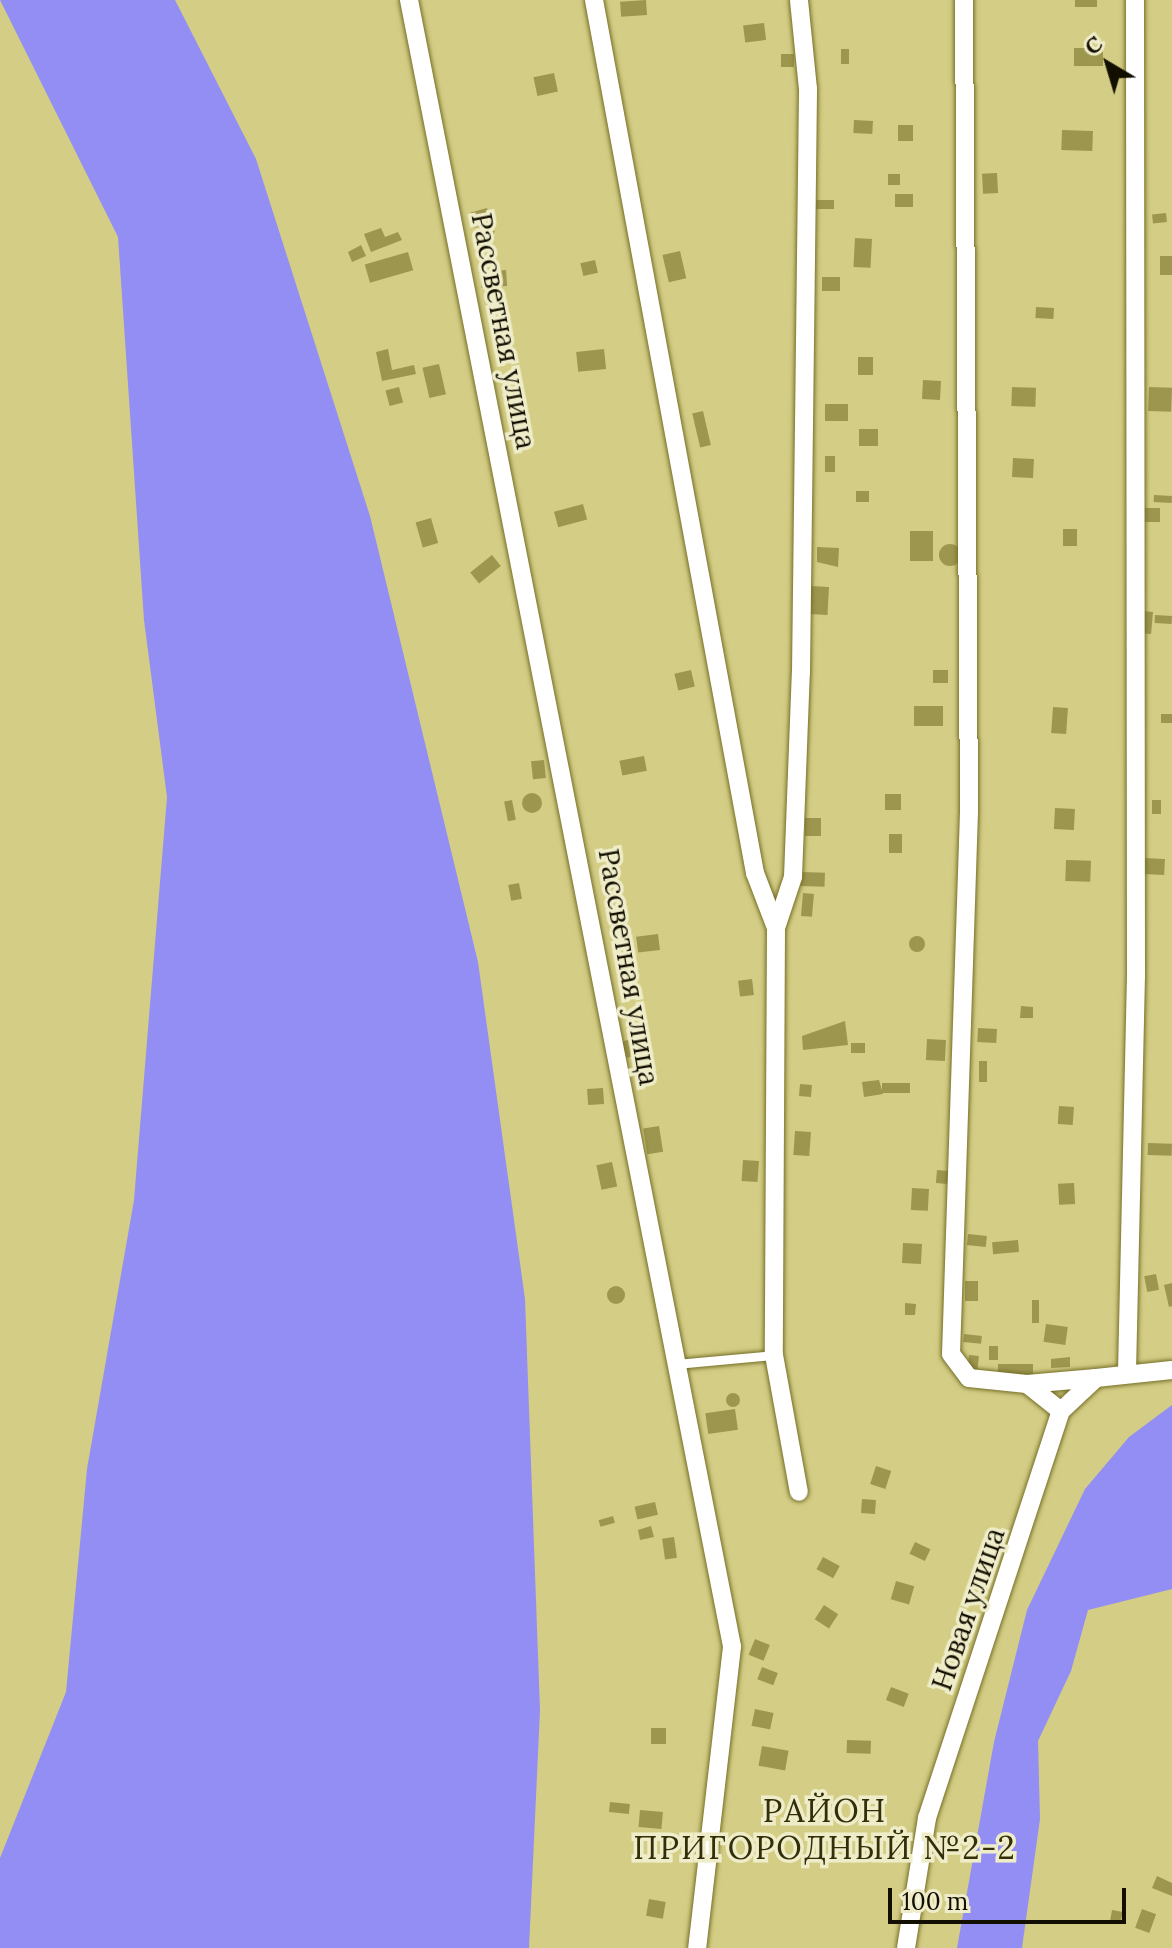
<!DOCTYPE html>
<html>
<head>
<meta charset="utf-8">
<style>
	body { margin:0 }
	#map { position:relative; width:1172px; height:1948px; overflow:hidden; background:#d4cd85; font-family:Lora,serif }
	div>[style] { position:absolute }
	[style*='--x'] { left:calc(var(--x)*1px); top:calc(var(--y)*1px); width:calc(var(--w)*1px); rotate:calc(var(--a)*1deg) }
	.water>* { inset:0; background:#928ef4 }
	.building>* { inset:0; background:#9d964f; transform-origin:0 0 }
	.round { border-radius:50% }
	.roads { filter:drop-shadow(0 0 2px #766f27) drop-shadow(0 0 2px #766f27) }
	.lane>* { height:9px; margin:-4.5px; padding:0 4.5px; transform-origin:4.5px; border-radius:4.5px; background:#fff }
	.street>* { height:18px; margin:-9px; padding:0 9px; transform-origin:9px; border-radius:9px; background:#fff }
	span { translate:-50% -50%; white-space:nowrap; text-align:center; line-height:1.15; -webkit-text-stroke:7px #efedc9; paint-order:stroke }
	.street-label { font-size:28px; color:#120e00 }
	.quarter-label { font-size:32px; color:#322e07; letter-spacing:2px }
	.north { position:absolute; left:1068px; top:24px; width:80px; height:80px; -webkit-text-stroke:6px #efedc9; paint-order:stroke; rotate:322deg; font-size:22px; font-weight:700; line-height:32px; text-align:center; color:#120e00 }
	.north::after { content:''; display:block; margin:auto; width:28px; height:36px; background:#120e00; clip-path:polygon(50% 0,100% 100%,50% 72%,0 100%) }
	.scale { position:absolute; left:888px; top:1888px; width:238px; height:36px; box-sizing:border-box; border:4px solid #120e00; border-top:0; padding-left:10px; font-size:24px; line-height:28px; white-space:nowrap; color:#120e00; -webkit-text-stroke:6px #efedc9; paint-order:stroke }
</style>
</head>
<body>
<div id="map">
	<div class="water">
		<i style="clip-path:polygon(175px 0,256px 159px,370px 516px,478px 962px,525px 1299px,540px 1710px,529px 1948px,0 1948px,0 1858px,66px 1692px,87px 1469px,134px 1200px,167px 797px,144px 620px,118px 237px,0 0)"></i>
		<i style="clip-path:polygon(1172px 1405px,1172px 1589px,1088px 1610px,1071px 1671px,1038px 1741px,1040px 1819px,1022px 1948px,957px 1948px,994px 1742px,1027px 1610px,1085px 1489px,1129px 1437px)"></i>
	</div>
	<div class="building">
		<i style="left:646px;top:0;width:15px;height:26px;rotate:86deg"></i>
		<i style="left:1075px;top:0;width:22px;height:7px"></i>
		<i style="left:764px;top:23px;width:17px;height:21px;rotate:83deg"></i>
		<i style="left:1103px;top:48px;width:18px;height:29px;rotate:90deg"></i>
		<i style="left:841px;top:49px;width:8px;height:15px"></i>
		<i style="left:781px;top:54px;width:13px;height:13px"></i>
		<i style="left:554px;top:73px;width:19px;height:21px;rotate:78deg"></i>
		<i style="left:854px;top:120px;width:19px;height:13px;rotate:3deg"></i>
		<i style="left:898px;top:125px;width:15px;height:16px"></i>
		<i style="left:1062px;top:130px;width:31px;height:20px;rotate:2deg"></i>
		<i style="left:997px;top:173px;width:20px;height:15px;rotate:87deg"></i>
		<i style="left:888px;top:174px;width:12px;height:11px"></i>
		<i style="left:895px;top:194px;width:18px;height:13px"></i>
		<i style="left:816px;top:200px;width:18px;height:9px"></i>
		<i style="left:487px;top:208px;width:16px;height:17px;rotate:75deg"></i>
		<i style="left:1166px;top:213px;width:9px;height:14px;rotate:84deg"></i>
		<i style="clip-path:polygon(381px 228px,385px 237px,398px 232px,402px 240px,371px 252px,364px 234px)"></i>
		<i style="clip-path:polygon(495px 231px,489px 243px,474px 244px,474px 233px)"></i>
		<i style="left:855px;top:238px;width:17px;height:29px;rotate:3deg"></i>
		<i style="clip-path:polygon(361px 245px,366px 256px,352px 262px,348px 252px)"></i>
		<i style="left:680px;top:251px;width:28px;height:18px;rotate:77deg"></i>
		<i style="left:408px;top:252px;width:19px;height:45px;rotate:74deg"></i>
		<i style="left:1160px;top:256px;width:12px;height:19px"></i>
		<i style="left:595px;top:260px;width:13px;height:15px;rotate:77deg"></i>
		<i style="left:506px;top:270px;width:16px;height:26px;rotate:86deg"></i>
		<i style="left:840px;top:277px;width:14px;height:18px;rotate:90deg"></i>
		<i style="left:1036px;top:307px;width:18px;height:11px;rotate:3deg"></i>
		<i style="clip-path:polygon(388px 349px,392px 370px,414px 365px,416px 374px,382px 381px,376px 352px)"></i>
		<i style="left:604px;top:349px;width:20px;height:28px;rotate:84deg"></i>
		<i style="left:858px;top:357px;width:15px;height:18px"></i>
		<i style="left:439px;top:364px;width:31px;height:17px;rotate:77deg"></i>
		<i style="left:923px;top:380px;width:18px;height:19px;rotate:3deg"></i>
		<i style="left:399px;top:387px;width:16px;height:14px;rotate:75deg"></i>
		<i style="left:1012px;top:387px;width:24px;height:19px;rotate:2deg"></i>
		<i style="left:1149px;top:387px;width:23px;height:24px;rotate:2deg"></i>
		<i style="left:825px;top:404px;width:23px;height:17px"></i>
		<i style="left:703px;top:411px;width:35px;height:11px;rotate:77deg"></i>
		<i style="left:859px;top:429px;width:19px;height:17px"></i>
		<i style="left:825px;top:456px;width:10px;height:16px"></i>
		<i style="left:1013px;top:458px;width:21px;height:19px;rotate:3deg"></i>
		<i style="left:856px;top:491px;width:13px;height:11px"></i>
		<i style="left:1154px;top:495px;width:18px;height:7px;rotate:3deg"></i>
		<i style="left:583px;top:504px;width:16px;height:30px;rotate:75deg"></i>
		<i style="left:1142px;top:508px;width:18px;height:14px"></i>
		<i style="left:431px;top:518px;width:26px;height:16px;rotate:74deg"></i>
		<i style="left:1063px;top:529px;width:14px;height:17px"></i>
		<i style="left:910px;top:531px;width:23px;height:30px"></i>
		<i class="round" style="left:939px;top:544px;width:22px;height:22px"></i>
		<i style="clip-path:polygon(817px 547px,839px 548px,838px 567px,817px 562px)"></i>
		<i style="left:492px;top:555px;width:14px;height:28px;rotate:51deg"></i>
		<i style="left:811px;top:586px;width:18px;height:28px;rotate:3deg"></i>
		<i style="left:1142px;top:611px;width:11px;height:22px;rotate:5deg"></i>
		<i style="left:1155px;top:615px;width:17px;height:8px;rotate:3deg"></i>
		<i style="left:691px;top:670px;width:17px;height:17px;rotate:77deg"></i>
		<i style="left:948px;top:670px;width:13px;height:15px;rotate:90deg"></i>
		<i style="left:943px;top:706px;width:20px;height:29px;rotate:90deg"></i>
		<i style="left:1053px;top:707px;width:15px;height:26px;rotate:4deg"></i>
		<i style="left:1161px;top:714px;width:11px;height:9px"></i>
		<i style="left:644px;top:756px;width:15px;height:25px;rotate:79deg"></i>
		<i style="left:544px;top:760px;width:18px;height:13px;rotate:84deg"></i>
		<i class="round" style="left:522px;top:793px;width:20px;height:20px"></i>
		<i style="left:885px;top:794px;width:16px;height:16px"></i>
		<i style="left:512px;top:800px;width:20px;height:8px;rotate:79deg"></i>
		<i style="left:1152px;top:800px;width:9px;height:14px"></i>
		<i style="left:1055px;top:808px;width:20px;height:21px;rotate:3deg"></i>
		<i style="left:805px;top:818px;width:16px;height:18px"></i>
		<i style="left:889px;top:834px;width:13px;height:19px"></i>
		<i style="left:1144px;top:858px;width:21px;height:16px;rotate:3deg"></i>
		<i style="left:1066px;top:860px;width:25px;height:21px;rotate:2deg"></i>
		<i style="left:801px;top:872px;width:24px;height:14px;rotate:2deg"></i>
		<i style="left:519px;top:883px;width:16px;height:11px;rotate:79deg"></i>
		<i style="left:803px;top:893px;width:11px;height:23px;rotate:5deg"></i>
		<i style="left:658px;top:934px;width:16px;height:22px;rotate:83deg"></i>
		<i class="round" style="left:909px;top:936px;width:16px;height:16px"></i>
		<i style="left:752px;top:979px;width:16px;height:14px;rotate:83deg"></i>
		<i style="clip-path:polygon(1021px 1006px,1033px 1007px,1033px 1018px,1020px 1018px)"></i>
		<i style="clip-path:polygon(845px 1021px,848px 1045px,803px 1050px,802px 1036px)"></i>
		<i style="left:978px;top:1028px;width:19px;height:14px;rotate:3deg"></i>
		<i style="left:637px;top:1037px;width:17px;height:16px;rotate:73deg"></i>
		<i style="left:927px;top:1039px;width:19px;height:21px;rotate:3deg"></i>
		<i style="left:851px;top:1043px;width:14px;height:10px"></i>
		<i style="left:979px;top:1061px;width:8px;height:21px"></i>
		<i style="clip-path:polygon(879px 1080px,883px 1094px,864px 1097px,862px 1082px)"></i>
		<i style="left:910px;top:1083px;width:10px;height:28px;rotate:90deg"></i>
		<i style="left:800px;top:1084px;width:12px;height:12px;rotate:5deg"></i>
		<i style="left:603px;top:1088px;width:16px;height:16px;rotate:86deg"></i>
		<i style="left:1059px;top:1106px;width:15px;height:18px;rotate:4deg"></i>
		<i style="left:659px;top:1126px;width:26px;height:16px;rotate:81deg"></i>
		<i style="left:795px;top:1131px;width:16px;height:24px;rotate:4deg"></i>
		<i style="left:1148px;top:1143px;width:24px;height:12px;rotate:2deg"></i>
		<i style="left:743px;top:1160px;width:16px;height:21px;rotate:4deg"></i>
		<i style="left:612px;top:1162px;width:25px;height:16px;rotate:78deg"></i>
		<i style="left:937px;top:1170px;width:12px;height:13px;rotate:5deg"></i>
		<i style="left:1074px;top:1183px;width:21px;height:16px;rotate:87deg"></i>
		<i style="left:912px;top:1188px;width:17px;height:22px;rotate:3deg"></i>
		<i style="left:968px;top:1234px;width:19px;height:11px;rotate:6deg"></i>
		<i style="left:1018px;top:1240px;width:12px;height:26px;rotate:85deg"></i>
		<i style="left:903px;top:1243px;width:19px;height:20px;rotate:3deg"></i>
		<i style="left:1156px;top:1274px;width:16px;height:12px;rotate:79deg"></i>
		<i style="left:965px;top:1281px;width:13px;height:20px"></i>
		<i style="clip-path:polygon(1172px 1283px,1172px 1306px,1169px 1307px,1164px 1285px)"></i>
		<i class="round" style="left:607px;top:1286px;width:18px;height:18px"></i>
		<i style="left:1032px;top:1300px;width:7px;height:23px"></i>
		<i style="clip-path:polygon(905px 1303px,916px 1304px,915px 1315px,905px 1315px)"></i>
		<i style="left:1046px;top:1324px;width:22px;height:18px;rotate:8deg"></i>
		<i style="left:964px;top:1334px;width:18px;height:8px;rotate:6deg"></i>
		<i style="left:989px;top:1346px;width:9px;height:14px"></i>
		<i style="left:969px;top:1355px;width:10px;height:14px;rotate:6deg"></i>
		<i style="clip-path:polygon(1070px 1357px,1070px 1367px,1051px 1368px,1051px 1359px)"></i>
		<i style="left:1033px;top:1364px;width:12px;height:35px;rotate:90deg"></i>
		<i class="round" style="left:726px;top:1393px;width:14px;height:14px"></i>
		<i style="left:735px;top:1409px;width:21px;height:30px;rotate:82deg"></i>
		<i style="left:876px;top:1466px;width:16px;height:19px;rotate:18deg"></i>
		<i style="left:862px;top:1499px;width:14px;height:14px;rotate:4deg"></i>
		<i style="left:655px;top:1502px;width:13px;height:21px;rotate:77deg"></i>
		<i style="left:613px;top:1516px;width:7px;height:15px;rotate:74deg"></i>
		<i style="clip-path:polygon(651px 1526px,654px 1537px,640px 1540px,638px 1530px)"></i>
		<i style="left:674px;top:1537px;width:21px;height:12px;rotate:82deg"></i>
		<i style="left:915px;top:1542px;width:17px;height:13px;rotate:25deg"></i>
		<i style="left:823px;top:1557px;width:19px;height:14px;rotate:28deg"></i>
		<i style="left:896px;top:1581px;width:19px;height:19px;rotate:16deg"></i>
		<i style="left:824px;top:1605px;width:17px;height:17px;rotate:33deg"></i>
		<i style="left:755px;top:1639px;width:16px;height:17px;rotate:22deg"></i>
		<i style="left:762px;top:1667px;width:17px;height:13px;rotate:21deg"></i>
		<i style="left:891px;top:1687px;width:19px;height:14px;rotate:21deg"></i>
		<i style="left:755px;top:1709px;width:19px;height:17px;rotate:12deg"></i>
		<i style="left:651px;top:1728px;width:15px;height:16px"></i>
		<i style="left:847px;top:1740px;width:24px;height:13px;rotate:2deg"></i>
		<i style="left:762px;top:1746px;width:27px;height:20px;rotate:10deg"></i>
		<i style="left:610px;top:1802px;width:20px;height:10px;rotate:6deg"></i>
		<i style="left:640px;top:1810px;width:23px;height:17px;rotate:5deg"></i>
		<i style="clip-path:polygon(1157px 1876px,1172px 1883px,1172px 1896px,1152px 1888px)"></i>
		<i style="left:649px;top:1899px;width:17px;height:17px;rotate:10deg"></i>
		<i style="left:1142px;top:1909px;width:15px;height:20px;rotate:20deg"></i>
		<i style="clip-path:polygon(1112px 1910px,1123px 1912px,1120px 1924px,1110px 1921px)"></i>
	</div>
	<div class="roads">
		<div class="lane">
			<i style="--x:675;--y:1364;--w:99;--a:-5.2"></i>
		</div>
		<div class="street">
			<i style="--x:409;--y:0;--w:1678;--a:78.9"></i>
			<i style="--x:732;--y:1647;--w:303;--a:96.6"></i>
			<i style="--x:594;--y:0;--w:888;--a:79.55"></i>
			<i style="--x:755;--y:873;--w:59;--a:69.1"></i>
			<i style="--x:776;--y:928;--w:427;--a:90.3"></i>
			<i style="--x:774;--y:1355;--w:139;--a:79.7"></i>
			<i style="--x:964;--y:0;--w:812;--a:89.65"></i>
			<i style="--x:969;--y:812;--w:542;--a:91.9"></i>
			<i style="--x:951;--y:1354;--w:30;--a:53"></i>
			<i style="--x:969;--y:1378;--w:58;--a:5.9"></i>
			<i style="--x:1027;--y:1384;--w:43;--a:38.5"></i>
			<i style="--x:776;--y:928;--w:54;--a:-71.6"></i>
			<i style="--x:793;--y:877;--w:204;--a:-87.8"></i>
			<i style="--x:801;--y:673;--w:584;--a:-89.31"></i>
			<i style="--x:808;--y:89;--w:89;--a:-95.8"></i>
			<i style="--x:1127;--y:1372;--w:398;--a:-88.7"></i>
			<i style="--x:1136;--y:974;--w:974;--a:-90.06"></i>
			<i style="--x:1027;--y:1384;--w:69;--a:-5"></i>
			<i style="--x:906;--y:1948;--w:132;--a:-80.8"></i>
			<i style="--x:927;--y:1818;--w:428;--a:-71.8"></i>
			<i style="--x:1061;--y:1411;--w:48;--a:-43.3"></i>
			<i style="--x:1096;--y:1378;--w:76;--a:-6"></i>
		</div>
	</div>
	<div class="street-label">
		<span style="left:504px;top:331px;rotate:79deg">Рассветная улица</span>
		<span style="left:629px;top:967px;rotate:80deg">Рассветная улица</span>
		<span style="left:968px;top:1609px;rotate:-71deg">Новая улица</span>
	</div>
	<div class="quarter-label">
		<span style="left:825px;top:1830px">РАЙОН<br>ПРИГОРОДНЫЙ №2-2</span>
	</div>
	<div class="north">С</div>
	<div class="scale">100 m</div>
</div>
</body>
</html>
